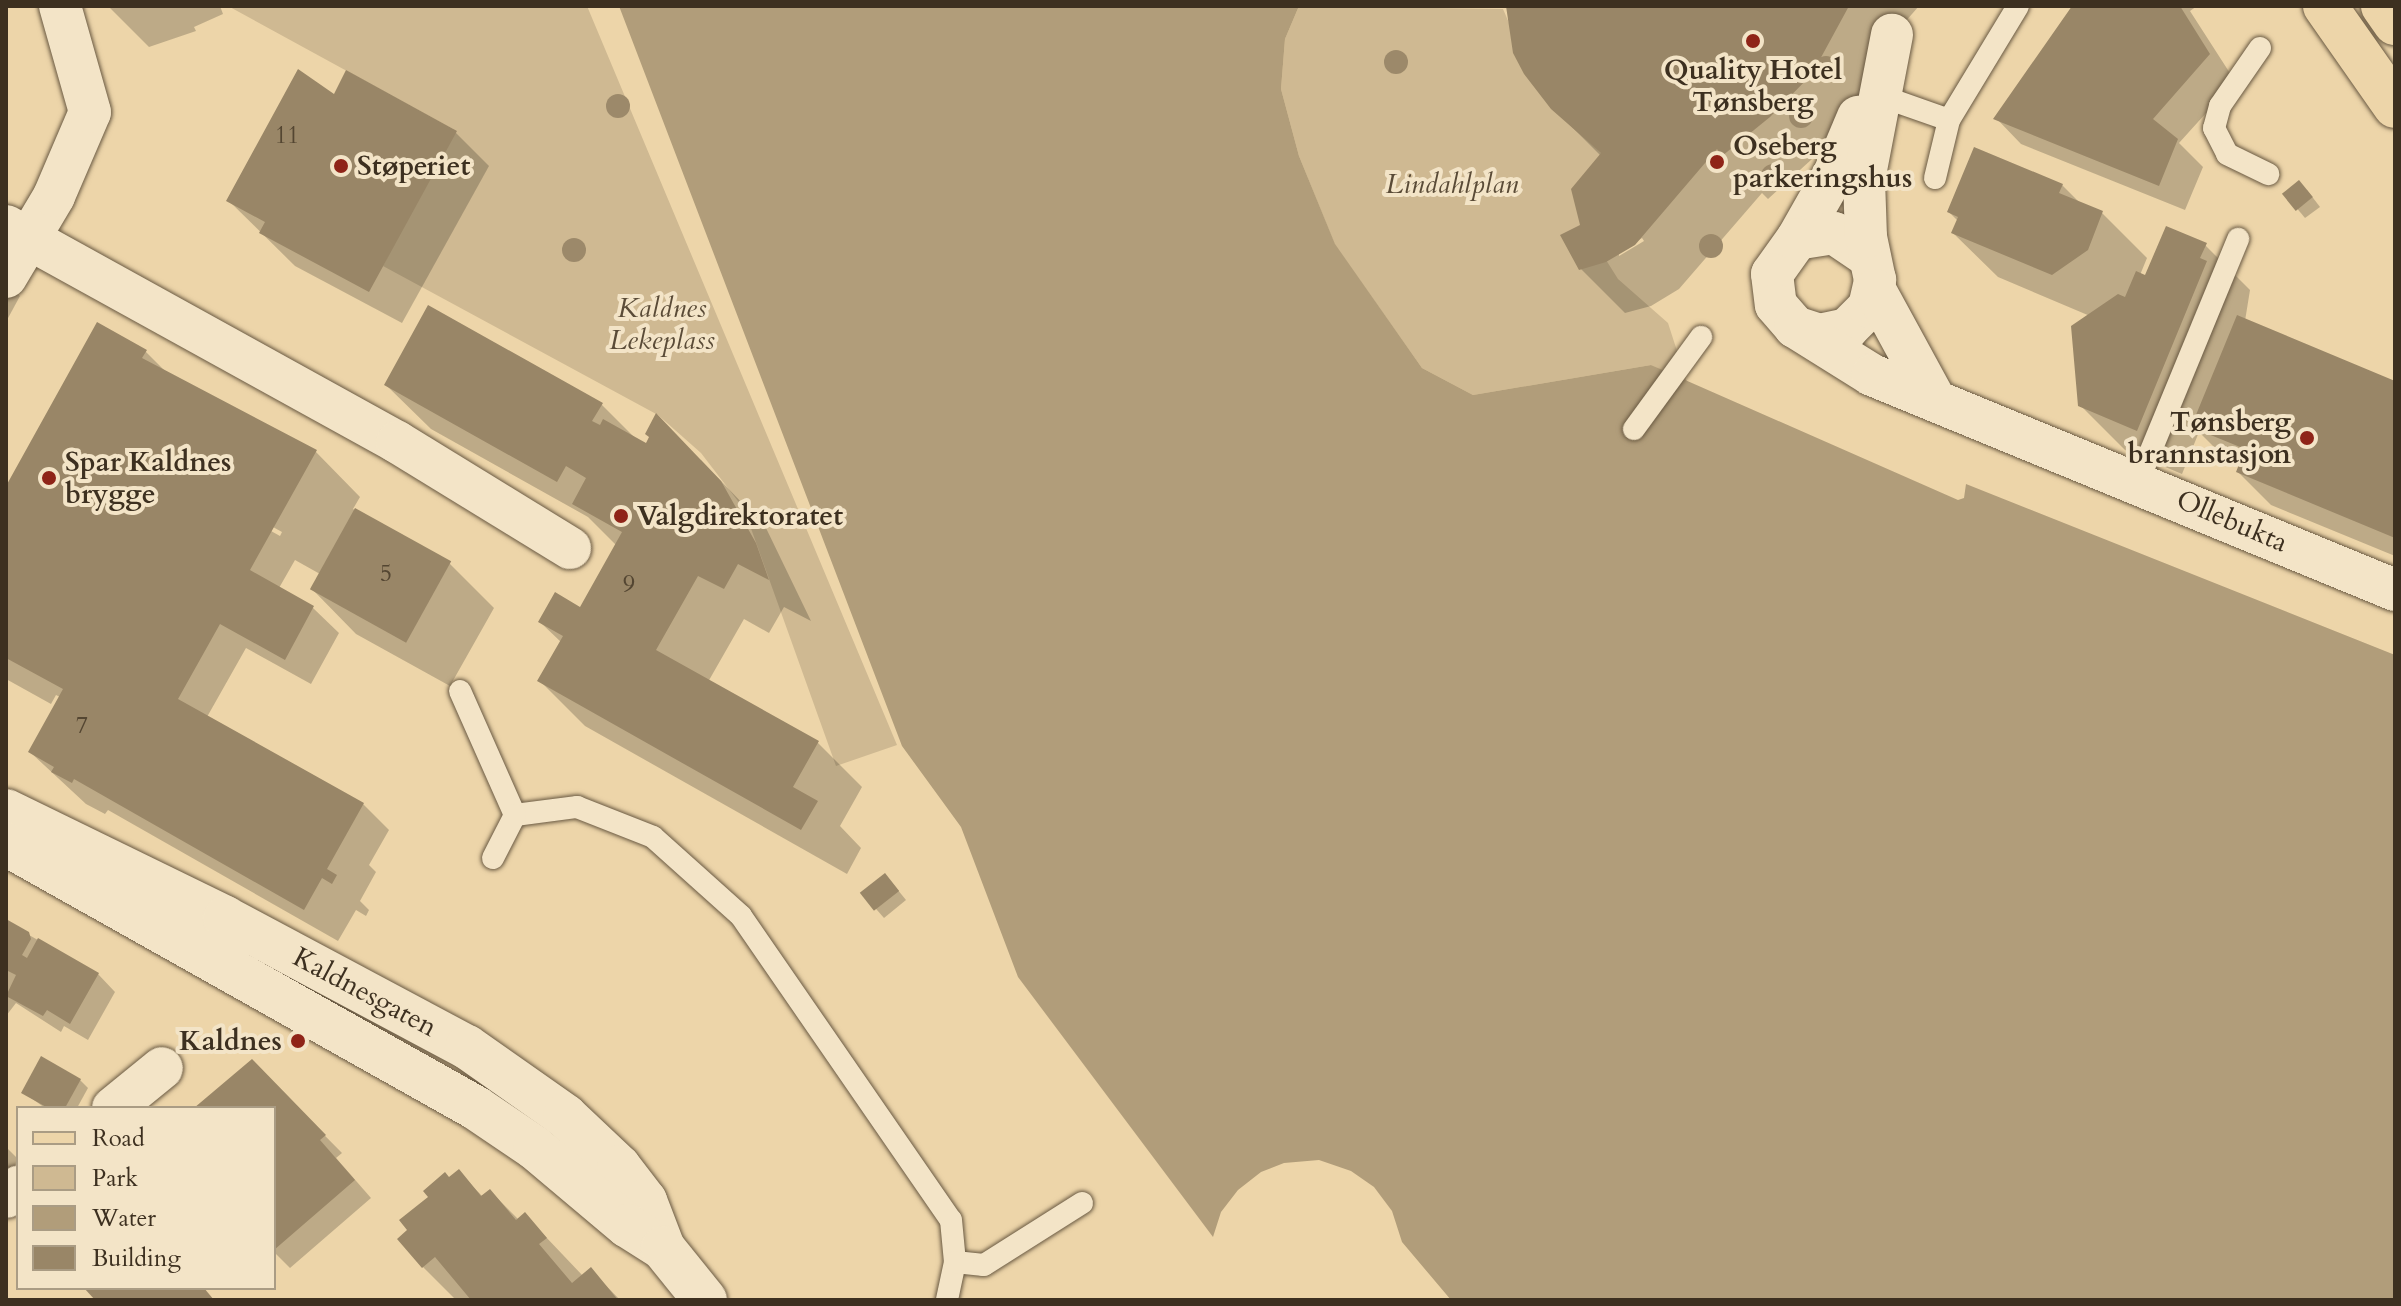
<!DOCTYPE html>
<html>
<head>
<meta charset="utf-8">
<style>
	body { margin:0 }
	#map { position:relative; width:2401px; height:1306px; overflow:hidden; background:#edd5a9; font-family:Cardo,serif }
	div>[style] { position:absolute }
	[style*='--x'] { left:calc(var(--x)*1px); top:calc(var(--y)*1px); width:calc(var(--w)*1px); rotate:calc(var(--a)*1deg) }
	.green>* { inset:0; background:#cfb992 }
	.water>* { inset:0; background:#b19d7a }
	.shadow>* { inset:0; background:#0003 }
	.building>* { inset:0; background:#998667; transform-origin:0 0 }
	.roads { filter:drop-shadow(0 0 2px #695942) drop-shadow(0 0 2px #695942) }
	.service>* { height:22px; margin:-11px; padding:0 11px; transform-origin:11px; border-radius:11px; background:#f3e4c7 }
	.minor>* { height:42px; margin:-21px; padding:0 21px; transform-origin:21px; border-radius:21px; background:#f3e4c7 }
	.secondary>* { height:44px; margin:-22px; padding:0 22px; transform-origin:22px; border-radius:22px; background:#f3e4c7 }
	.primary>* { height:44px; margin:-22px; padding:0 22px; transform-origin:22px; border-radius:22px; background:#edd5a9 }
	.trees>* { width:24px; height:24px; margin:-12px; border-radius:50%; background:#9c896a }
	.dots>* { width:22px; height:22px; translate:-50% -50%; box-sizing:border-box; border:4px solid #f3e4c7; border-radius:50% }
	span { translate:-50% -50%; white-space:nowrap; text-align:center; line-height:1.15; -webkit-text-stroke:8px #f3e4c7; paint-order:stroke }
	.number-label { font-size:24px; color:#544632 }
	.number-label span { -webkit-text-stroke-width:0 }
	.poi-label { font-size:28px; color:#3d3020; font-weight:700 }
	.left { translate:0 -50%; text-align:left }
	.right { translate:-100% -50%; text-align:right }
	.park-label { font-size:28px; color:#5a4b37; font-style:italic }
	.street-label { font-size:28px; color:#3d3020 }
	.frame { position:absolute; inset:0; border:8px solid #3d3020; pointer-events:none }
	.legend { position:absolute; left:16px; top:1106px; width:260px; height:184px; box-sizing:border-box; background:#f3e4c7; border:2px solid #aa9c84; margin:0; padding:10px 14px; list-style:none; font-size:24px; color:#3d3020 }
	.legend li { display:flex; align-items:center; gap:16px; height:40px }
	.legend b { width:40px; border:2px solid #aa9c84 }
</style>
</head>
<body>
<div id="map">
	<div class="green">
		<i style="clip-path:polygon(228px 6px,587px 6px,897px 745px,836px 766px,744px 509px,701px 453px,658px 415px,383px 266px,453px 129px)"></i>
		<i style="clip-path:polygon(1299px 6px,1503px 9px,1532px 76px,1611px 164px,1591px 236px,1618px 279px,1668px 323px,1688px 385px,1651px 365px,1473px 395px,1422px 368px,1335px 245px,1299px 156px,1281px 89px,1285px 39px)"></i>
	</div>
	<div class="water">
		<i style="clip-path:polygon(619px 6px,1299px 6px,1285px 39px,1281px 89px,1299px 156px,1335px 244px,1422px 368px,1473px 395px,1651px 365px,1958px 500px,1964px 498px,1966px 484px,2395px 655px,2395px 1300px,1451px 1300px,1402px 1242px,1392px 1211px,1374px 1187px,1351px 1171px,1319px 1160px,1284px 1163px,1261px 1172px,1238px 1190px,1221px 1212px,1213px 1237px,1018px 977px,961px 827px,902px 746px)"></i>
	</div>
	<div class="shadow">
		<i style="clip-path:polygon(108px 6px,220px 6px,223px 14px,194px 27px,196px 31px,149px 47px)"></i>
		<i style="clip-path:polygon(evenodd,1511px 6px,1919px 6px,1898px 30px,1856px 119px,1768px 199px,1762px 193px,1679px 289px,1651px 306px,1625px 313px,1580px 268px,1582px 226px,1601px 156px,1552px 107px,1511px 6px,1642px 238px,1644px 241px,1619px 256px,1619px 252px,1642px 238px)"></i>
		<i style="clip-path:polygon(2075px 6px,2197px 6px,2190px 11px,2235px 81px,2179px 143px,2203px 167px,2185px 210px,2021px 144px,1996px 118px)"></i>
		<i style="clip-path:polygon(334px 96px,456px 133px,489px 166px,402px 323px,295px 266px,228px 200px)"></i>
		<i style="clip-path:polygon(2062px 185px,2081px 204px,2102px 213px,2147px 258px,2140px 275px,2147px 278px,2205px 245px,2250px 290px,2245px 321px,2395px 383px,2395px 556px,2271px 505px,2238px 472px,2241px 465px,2226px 459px,2199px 432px,2182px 474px,2125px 450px,2080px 405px,2090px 316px,1998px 277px,1953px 233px,1958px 221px,1949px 212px)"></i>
		<i style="clip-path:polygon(2307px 190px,2320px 207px,2305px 218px,2285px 194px)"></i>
		<i style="clip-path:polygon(6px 282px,20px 296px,7px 320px,6px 319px)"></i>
		<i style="clip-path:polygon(evenodd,145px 351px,171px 377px,316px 452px,360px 497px,353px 509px,449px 563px,494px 608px,450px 686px,356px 634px,312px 589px,320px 574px,295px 560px,279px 588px,313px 608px,339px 633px,311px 684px,246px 648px,207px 717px,363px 804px,389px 830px,369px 865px,376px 872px,360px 901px,369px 910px,366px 916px,356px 910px,338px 941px,108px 810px,105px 814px,86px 804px,30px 752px,60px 697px,56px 695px,51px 704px,6px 679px,6px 490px,145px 351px,208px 491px,282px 532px,280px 536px,208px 496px,208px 491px)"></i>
		<i style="clip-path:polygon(386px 385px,601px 404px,638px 441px,701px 460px,766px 528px,811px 621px,784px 607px,769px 633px,744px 619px,708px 682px,818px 743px,862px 787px,840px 826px,861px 848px,847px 874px,585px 726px,540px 681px,562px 643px,540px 622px,581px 609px,617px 546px,588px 517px,431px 429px)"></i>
		<i style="clip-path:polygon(893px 884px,906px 900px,884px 918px,863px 894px)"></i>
		<i style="clip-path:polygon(6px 922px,98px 974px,115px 992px,88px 1040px,64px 1026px,61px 1032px,16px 1003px,6px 1016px)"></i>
		<i style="clip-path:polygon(252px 1062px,342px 1153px,336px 1158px,371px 1198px,290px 1268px,274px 1252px,274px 1108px,198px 1108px)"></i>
		<i style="clip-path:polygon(80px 1080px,88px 1088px,77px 1108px,45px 1108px,23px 1092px)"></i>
		<i style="clip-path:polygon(6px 1147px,18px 1159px,7px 1181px,6px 1180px)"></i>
		<i style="clip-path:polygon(459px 1172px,483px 1197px,490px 1191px,519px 1220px,525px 1215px,583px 1276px,591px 1270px,620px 1300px,456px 1300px,423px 1267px,449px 1179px)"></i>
	</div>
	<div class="building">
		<i style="clip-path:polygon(1506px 6px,1849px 6px,1812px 74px,1770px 117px,1722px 156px,1717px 149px,1635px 245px,1606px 262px,1579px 270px,1560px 235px,1580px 225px,1571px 189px,1601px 153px,1551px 109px,1524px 74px,1513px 53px)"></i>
		<i style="clip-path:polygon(2072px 6px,2180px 6px,2210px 54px,2153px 119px,2178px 139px,2159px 186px,1993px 119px)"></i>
		<i style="clip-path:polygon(298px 69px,334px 94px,346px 70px,457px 131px,369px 292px,259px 233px,265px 222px,226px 201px)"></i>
		<i style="clip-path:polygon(1974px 147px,2063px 184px,2059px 193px,2103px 211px,2088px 250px,2052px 275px,1951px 233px,1958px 217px,1947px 212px)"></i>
		<i style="left:2299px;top:180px;width:22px;height:22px;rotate:51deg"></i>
		<i style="clip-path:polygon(2166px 226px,2207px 243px,2200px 258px,2207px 261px,2137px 431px,2078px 406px,2071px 326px,2118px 294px,2125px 297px,2136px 271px,2145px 275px)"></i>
		<i style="clip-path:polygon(428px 305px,603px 403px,592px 421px,600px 425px,603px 419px,646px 443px,649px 437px,645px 434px,656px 413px,721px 481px,756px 543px,769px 580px,738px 564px,724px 589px,698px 576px,656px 650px,819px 741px,793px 787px,818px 801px,801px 830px,537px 681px,563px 636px,538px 622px,555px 592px,580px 607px,622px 532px,572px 504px,586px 478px,566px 466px,557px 482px,384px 385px)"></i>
		<i style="clip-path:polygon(2237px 315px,2395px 381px,2395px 538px,2236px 472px,2245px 449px,2191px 427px)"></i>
		<i style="clip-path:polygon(97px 322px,147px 350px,142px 358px,317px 450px,250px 570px,314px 606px,285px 660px,220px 624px,178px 699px,364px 803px,327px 869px,337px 875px,332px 884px,322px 878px,304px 910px,74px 779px,72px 783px,51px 772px,54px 767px,28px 752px,63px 689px,6px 658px,6px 486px)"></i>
		<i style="left:355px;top:508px;width:110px;height:93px;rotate:29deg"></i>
		<i style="left:885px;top:873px;width:23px;height:32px;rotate:52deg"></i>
		<i style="clip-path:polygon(6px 919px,29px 932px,31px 939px,22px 955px,27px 958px,38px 938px,99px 973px,70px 1024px,47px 1010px,43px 1016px,6px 996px,16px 975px,6px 970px)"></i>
		<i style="clip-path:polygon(41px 1056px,81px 1079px,65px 1108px,48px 1108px,21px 1093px)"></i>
		<i style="clip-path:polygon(252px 1059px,326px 1135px,320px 1140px,355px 1180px,274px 1250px,274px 1108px,194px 1108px)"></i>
		<i style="clip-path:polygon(459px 1169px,481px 1196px,490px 1189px,516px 1220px,525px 1212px,547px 1238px,539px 1244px,572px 1283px,591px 1267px,618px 1300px,471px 1300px,435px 1257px,422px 1268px,397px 1239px,407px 1230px,399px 1220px,428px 1197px,423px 1191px,445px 1172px,449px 1177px)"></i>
		<i style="clip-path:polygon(84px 1288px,204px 1288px,214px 1300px,95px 1300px)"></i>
	</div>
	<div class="roads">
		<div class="service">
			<i style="--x:2260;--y:48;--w:70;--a:124.6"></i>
			<i style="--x:2220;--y:106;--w:23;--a:105"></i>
			<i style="--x:2214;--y:128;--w:29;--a:63"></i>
			<i style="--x:2227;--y:154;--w:46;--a:26"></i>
			<i style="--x:1878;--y:95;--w:75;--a:19.4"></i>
			<i style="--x:1935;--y:178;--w:60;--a:-76.4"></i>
			<i style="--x:1949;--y:120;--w:133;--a:-58.8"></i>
			<i style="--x:1634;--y:429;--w:114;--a:-53.9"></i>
			<i style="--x:2138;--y:482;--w:263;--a:-67.6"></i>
			<i style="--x:460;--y:691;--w:136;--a:66.1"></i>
			<i style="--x:515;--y:815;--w:63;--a:-7.4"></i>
			<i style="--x:577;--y:807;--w:82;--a:21.5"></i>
			<i style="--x:653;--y:837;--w:118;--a:41.9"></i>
			<i style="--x:741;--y:916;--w:369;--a:55.4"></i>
			<i style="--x:951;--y:1220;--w:42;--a:84.6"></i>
			<i style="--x:955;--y:1262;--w:39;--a:102"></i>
			<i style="--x:493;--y:858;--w:48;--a:-62.9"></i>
			<i style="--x:955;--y:1262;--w:29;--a:6"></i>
			<i style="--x:984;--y:1265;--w:116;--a:-32.3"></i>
		</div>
		<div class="minor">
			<i style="--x:6;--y:226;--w:447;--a:28.9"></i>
			<i style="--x:397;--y:442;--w:203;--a:31.5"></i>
			<i style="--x:1797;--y:239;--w:75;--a:-60.4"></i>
			<i style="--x:1834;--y:174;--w:62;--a:-67.2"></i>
			<i style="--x:1868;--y:256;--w:41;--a:-145.9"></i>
			<i style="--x:1834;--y:233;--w:37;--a:171"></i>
			<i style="--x:1797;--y:239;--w:43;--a:125.5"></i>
			<i style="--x:1772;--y:274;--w:31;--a:83"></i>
			<i style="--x:1776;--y:305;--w:29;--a:49"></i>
			<i style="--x:1795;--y:327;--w:25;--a:18"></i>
			<i style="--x:1819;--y:335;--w:29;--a:-12"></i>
			<i style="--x:1847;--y:329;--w:31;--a:-45"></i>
			<i style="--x:1869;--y:307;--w:28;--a:-77"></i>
			<i style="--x:1875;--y:280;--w:44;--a:-101.8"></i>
			<i style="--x:1866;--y:237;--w:57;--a:-92"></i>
			<i style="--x:1864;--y:180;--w:148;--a:-79.1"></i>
			<i style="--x:6;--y:277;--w:94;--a:-59.3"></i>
			<i style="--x:54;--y:196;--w:91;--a:-66.8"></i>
			<i style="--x:90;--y:112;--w:110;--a:-105.8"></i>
			<i style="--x:1875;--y:290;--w:125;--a:61.4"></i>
			<i style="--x:1795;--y:327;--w:91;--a:31.9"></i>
			<i style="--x:1872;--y:375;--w:565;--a:22.35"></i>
			<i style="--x:113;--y:1108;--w:63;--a:-39.2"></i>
			<i style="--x:6;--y:1197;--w:16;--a:-40"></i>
		</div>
		<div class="secondary">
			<i style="--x:6;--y:811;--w:244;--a:26"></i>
			<i style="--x:225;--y:918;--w:274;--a:28.1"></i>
			<i style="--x:467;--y:1047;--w:120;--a:35.1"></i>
			<i style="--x:565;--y:1116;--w:74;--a:43.4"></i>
			<i style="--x:619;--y:1167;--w:43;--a:52.6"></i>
			<i style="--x:645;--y:1201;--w:50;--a:69"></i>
			<i style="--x:6;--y:844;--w:539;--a:29.32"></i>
			<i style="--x:476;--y:1108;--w:71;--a:34.1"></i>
			<i style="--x:535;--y:1148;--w:121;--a:40"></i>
			<i style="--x:628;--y:1226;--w:41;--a:32.2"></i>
			<i style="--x:663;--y:1248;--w:67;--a:51.1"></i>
		</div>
		<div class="primary">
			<i style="--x:2325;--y:6;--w:122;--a:55"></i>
			<i style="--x:2383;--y:6;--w:21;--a:55"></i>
		</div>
	</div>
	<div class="trees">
		<i style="left:1396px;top:62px"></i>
		<i style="left:1826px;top:68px"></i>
		<i style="left:618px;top:106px"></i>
		<i style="left:1801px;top:116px"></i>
		<i style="left:1773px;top:176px"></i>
		<i style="left:1711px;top:246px"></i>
		<i style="left:574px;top:250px"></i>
	</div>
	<div class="dots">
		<i style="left:1753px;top:41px;background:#8f2418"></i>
		<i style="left:1717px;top:162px;background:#8f2418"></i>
		<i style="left:341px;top:166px;background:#8f2418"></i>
		<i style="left:2307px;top:438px;background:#8f2418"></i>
		<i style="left:49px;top:478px;background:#8f2418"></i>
		<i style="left:621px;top:516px;background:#8f2418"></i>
		<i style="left:298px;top:1041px;background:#8f2418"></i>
	</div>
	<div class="number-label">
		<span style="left:287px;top:136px">11</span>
		<span style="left:386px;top:574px">5</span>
		<span style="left:629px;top:585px">9</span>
		<span style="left:82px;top:726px">7</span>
	</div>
	<div class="poi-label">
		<span style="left:1753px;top:86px">Quality Hotel<br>Tønsberg</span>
		<span class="left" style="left:1733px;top:162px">Oseberg<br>parkeringshus</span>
		<span class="left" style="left:357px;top:166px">Støperiet</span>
		<span class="right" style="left:2291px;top:438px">Tønsberg<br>brannstasjon</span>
		<span class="left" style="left:65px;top:478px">Spar Kaldnes<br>brygge</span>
		<span class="left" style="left:637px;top:516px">Valgdirektoratet</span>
		<span class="right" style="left:282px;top:1041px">Kaldnes</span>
	</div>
	<div class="park-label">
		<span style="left:1452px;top:184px">Lindahlplan</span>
		<span style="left:662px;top:324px">Kaldnes<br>Lekeplass</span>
	</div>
	<div class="street-label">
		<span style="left:2232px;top:521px;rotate:23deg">Ollebukta</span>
		<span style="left:365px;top:992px;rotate:28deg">Kaldnesgaten</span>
	</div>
	<div class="frame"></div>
	<ul class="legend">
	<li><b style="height:10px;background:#edd5a9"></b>Road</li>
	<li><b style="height:22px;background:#cfb992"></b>Park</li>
	<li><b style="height:22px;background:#b19d7a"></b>Water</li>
	<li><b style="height:22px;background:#998667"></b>Building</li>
	</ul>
</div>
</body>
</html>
